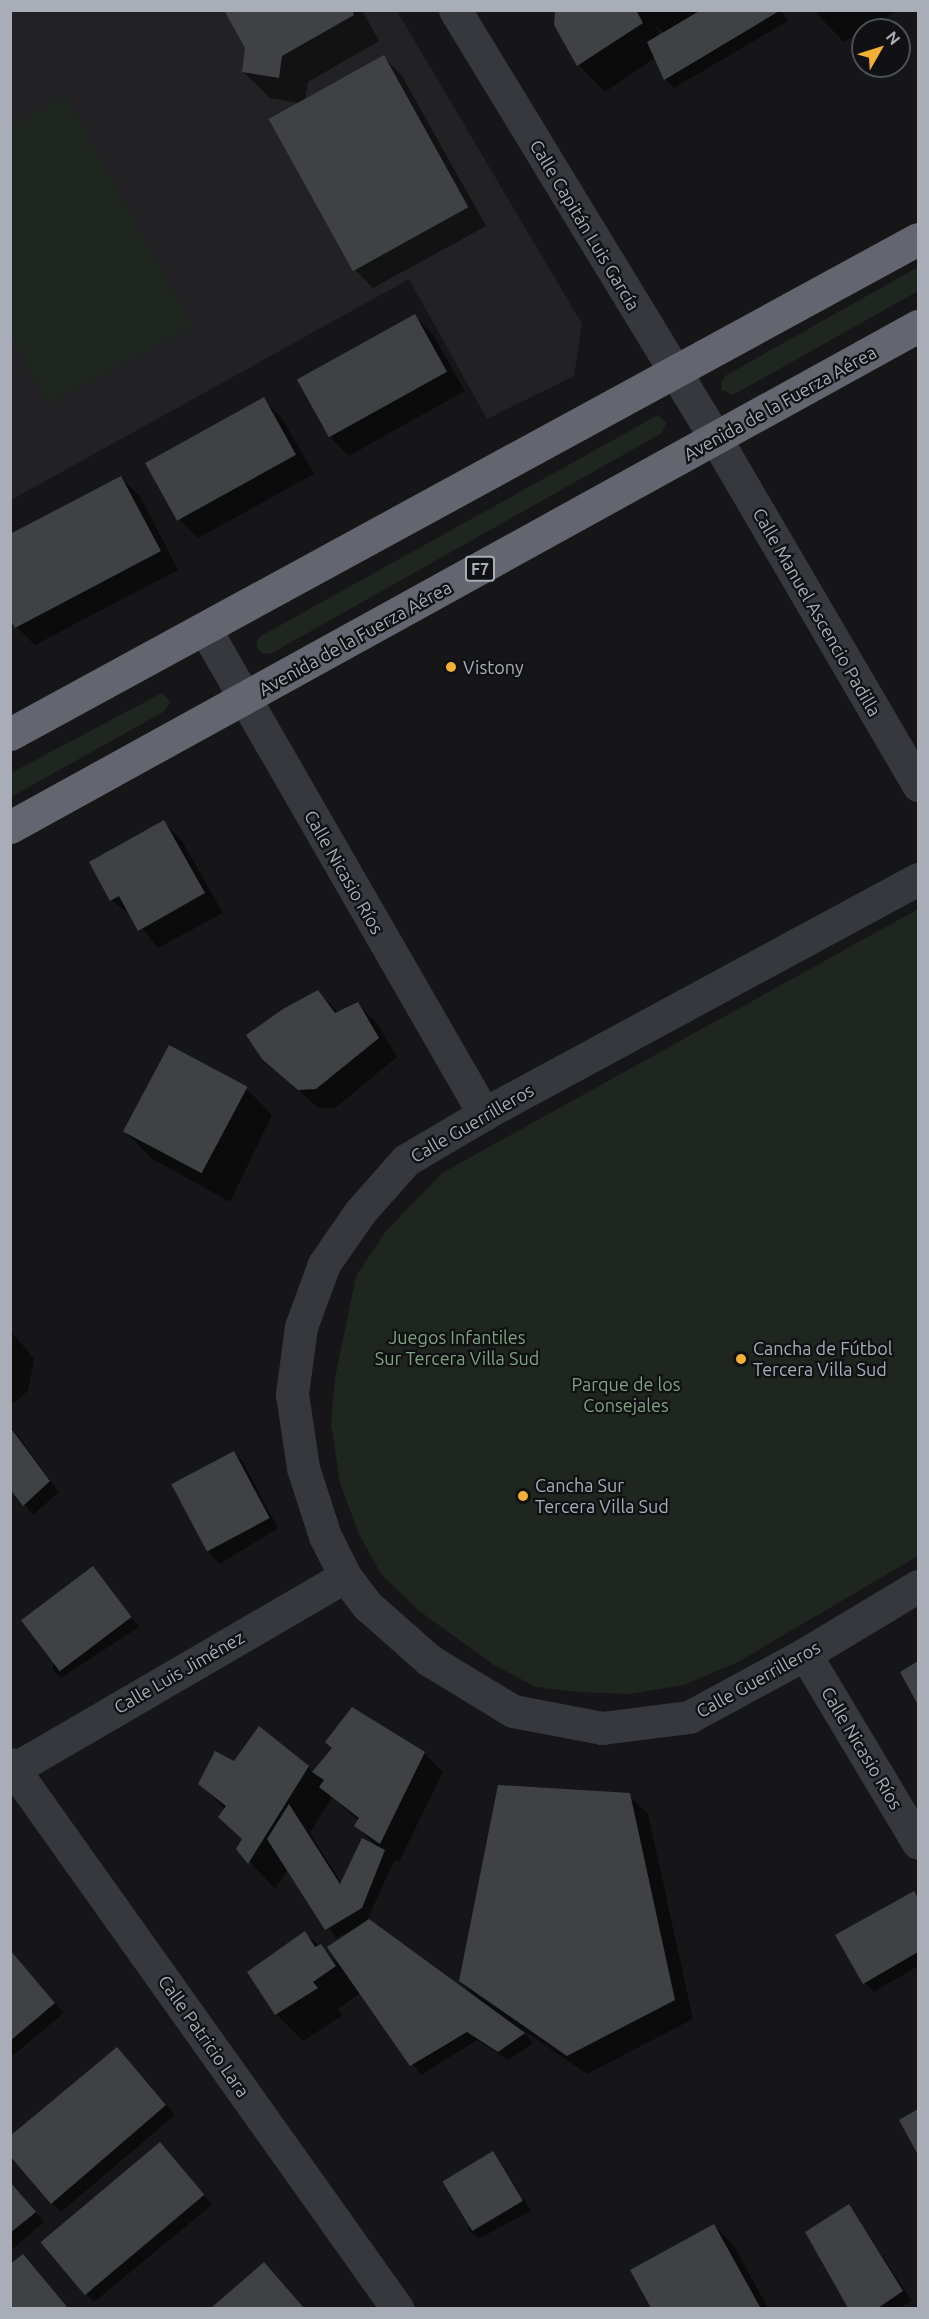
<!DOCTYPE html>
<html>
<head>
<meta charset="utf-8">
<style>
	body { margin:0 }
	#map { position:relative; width:929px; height:2319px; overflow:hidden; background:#161618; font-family:Ubuntu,sans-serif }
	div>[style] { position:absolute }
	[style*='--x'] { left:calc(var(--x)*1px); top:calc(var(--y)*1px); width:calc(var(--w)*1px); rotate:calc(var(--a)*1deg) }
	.built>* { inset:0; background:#222225 }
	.green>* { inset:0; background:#1e261f }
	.shadow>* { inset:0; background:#0007 }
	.building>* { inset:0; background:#404145; transform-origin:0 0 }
	.street>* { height:33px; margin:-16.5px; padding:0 16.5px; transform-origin:16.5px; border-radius:16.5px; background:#37383d }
	.highway>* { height:33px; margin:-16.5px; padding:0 16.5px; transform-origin:16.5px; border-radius:16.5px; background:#63666e }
	.dots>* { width:16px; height:16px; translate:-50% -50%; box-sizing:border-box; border:3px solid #111113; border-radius:50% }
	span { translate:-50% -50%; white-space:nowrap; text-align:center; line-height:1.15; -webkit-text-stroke:4.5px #111113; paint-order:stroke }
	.shield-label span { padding:2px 4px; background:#111113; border:2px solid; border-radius:4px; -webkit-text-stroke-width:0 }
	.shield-label { font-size:16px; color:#a8adb8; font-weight:700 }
	.street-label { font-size:18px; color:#a8adb8 }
	.poi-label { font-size:18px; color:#a8adb8 }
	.left { translate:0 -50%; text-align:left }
	.park-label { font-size:18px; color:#7fa381 }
	.frame { position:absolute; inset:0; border:12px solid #a8adb8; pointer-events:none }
	.north { position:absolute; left:851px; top:18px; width:60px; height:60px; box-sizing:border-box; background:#111113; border:2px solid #4d4f55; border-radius:50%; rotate:51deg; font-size:16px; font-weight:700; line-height:24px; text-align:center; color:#a8adb8 }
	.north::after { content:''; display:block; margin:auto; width:21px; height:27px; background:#f2b134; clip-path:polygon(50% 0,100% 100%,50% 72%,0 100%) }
</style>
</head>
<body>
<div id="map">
	<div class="built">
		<i style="clip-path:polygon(11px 11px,397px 11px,582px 324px,574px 376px,487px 419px,409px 279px,11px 500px)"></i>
	</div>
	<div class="green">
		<i style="clip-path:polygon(66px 96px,192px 326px,48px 404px,11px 336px,11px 127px)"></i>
		<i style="clip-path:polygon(918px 267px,918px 291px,733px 395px,722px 390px,721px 382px,725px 376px)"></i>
		<i style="clip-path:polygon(658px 415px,666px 423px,662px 433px,272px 653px,264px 654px,258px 649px,256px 642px,261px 636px)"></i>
		<i style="clip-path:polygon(162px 693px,170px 701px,165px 711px,11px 797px,11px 773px)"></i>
		<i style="clip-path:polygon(918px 909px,918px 1556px,738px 1662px,684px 1685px,630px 1694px,577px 1692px,536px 1687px,494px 1665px,418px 1610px,381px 1574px,359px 1534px,340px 1483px,331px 1424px,335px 1378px,356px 1276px,386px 1231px,442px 1173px)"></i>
	</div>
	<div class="shadow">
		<i style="clip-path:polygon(226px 10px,362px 10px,379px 41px,308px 82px,305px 100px,384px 57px,402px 76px,486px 226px,373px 288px,354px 269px,271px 119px,300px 103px,270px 98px,243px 72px,247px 47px)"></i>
		<i style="clip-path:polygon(evenodd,557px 10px,781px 10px,788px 21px,674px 88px,665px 79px,655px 58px,605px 92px,579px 65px,555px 25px,557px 10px,656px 27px,657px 27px,664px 34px,661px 36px,656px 27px)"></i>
		<i style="clip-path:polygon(813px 10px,899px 10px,844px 42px)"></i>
		<i style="clip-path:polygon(415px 316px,433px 335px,465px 391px,349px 456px,330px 437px)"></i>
		<i style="clip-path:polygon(263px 399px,282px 418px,314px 474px,198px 538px,179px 519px)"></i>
		<i style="clip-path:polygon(121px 478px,140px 496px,178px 570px,35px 645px,16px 627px)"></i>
		<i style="clip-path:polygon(164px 822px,182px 841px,223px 913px,158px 948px,133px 917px,111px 900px)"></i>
		<i style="clip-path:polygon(318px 992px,339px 1013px,358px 1004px,377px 1023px,397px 1057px,335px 1108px,318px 1108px,263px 1058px)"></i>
		<i style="clip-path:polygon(246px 1088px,272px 1115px,230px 1202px,151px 1158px,125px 1132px)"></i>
		<i style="clip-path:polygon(10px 1330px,34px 1359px,28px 1391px,10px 1406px)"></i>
		<i style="clip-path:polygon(10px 1425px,59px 1492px,33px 1515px,10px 1487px)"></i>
		<i style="clip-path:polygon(234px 1453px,243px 1462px,278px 1528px,220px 1564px,211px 1555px,175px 1488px)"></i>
		<i style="clip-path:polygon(93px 1568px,139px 1627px,61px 1678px,52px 1669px)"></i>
		<i style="clip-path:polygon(918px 1663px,918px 1702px,902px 1672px)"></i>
		<i style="clip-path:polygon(evenodd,424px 1753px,443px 1772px,399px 1862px,395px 1859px,367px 1920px,478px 2000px,460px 1980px,629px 1795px,648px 1814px,693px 2019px,587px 2074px,520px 2028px,533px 2043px,508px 2060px,477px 2040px,421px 2075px,361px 1993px,338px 2009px,343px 2015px,303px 2041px,276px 2014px,249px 1973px,305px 1933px,339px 1964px,360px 1927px,336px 1938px,288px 1869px,275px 1889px,238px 1849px,243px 1840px,220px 1817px,225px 1809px,200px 1783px,234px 1763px,308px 1767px,314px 1773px,424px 1753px,332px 1797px,359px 1821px,356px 1826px,376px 1846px,342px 1884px,310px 1833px,332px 1797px)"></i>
		<i style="clip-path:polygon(914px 1892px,918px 1897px,918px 1966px,874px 1992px,865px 1983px)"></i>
		<i style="clip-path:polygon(10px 1951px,64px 2013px,10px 2058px)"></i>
		<i style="clip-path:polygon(126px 2058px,175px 2115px,61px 2212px,52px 2203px)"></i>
		<i style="clip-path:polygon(918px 2110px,918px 2152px,901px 2120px)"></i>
		<i style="clip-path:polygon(169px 2153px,212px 2205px,94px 2302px,85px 2293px)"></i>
		<i style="clip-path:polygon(493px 2153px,531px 2211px,478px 2239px,468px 2230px)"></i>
		<i style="clip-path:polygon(10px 2183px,44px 2222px,10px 2251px)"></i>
		<i style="clip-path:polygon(849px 2206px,912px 2301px,900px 2308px,850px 2308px,807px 2232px)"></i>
		<i style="clip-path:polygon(714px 2226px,733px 2244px,768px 2308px,653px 2308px,632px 2271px)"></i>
		<i style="clip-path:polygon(23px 2256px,32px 2265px,68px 2308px,10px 2308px,10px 2266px)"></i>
		<i style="clip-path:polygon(264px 2264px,303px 2308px,213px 2308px)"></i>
	</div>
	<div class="building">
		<i style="clip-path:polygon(224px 10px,352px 10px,354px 15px,282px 56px,279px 78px,242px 72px,245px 48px)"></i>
		<i style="clip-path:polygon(555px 10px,636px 10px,643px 23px,577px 66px,554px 25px)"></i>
		<i style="clip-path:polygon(701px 10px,781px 10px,664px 80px,647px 42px)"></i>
		<i style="left:384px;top:55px;width:174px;height:132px;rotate:61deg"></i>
		<i style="left:415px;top:314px;width:66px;height:135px;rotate:61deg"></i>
		<i style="left:264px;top:397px;width:66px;height:136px;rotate:61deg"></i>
		<i style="clip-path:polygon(121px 476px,161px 551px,15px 628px,10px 619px,10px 534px)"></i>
		<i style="clip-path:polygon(164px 820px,205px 893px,138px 931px,119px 896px,110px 901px,89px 862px)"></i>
		<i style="clip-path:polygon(318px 990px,335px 1013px,358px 1002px,379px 1038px,316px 1089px,298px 1090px,262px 1059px,246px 1035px,283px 1009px)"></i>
		<i style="left:169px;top:1045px;width:89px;height:98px;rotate:28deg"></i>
		<i style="clip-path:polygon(10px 1427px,50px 1481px,23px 1506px,10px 1489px)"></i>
		<i style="left:234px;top:1451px;width:76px;height:71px;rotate:62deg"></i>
		<i style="left:93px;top:1566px;width:64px;height:90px;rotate:53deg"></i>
		<i style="clip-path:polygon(918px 1661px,918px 1705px,900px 1672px)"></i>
		<i style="clip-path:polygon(352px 1707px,425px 1752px,380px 1844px,354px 1826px,359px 1818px,319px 1787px,324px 1780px,312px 1772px,332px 1748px,325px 1742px)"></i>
		<i style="clip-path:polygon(259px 1726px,309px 1766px,248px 1864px,236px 1849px,242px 1839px,218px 1817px,226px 1806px,198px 1784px,215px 1751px,234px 1761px)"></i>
		<i style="clip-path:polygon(498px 1785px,630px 1793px,675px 2000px,567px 2056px,459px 1981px)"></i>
		<i style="clip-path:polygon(289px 1804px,340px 1884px,362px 1838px,385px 1850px,362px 1908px,325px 1930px,267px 1839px)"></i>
		<i style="clip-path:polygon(914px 1891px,918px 1898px,918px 1952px,863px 1984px,835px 1935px)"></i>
		<i style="clip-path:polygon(369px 1919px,525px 2033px,498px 2052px,467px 2032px,410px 2066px,327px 1947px)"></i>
		<i style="clip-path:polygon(305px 1931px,315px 1947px,321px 1944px,336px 1966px,313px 1982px,318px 1988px,275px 2015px,247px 1972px)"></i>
		<i style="clip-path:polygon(10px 1950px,55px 2003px,10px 2041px)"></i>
		<i style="clip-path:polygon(117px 2047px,166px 2105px,51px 2204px,10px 2156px,10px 2136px)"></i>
		<i style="clip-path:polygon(918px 2109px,918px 2155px,899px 2120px)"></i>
		<i style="left:160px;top:2142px;width:69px;height:156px;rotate:50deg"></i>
		<i style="left:493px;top:2151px;width:58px;height:59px;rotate:59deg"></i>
		<i style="clip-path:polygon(10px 2182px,36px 2212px,10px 2233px)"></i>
		<i style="clip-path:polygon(849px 2204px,903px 2291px,878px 2308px,848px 2308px,805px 2232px)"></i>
		<i style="clip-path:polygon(714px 2224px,760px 2307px,651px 2308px,630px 2270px)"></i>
		<i style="clip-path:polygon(23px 2254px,68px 2308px,10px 2308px,10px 2264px)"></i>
		<i style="clip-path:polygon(264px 2262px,304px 2308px,211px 2308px)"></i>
	</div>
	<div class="street">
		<i style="--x:455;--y:10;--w:502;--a:58.68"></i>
		<i style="--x:716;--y:439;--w:401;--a:59.7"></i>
		<i style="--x:205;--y:629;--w:560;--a:60.09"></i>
		<i style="--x:918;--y:879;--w:494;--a:151.6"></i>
		<i style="--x:484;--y:1114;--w:91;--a:149.5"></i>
		<i style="--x:406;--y:1160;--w:69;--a:131.5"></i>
		<i style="--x:360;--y:1212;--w:63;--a:124.7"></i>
		<i style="--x:324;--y:1264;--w:67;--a:110.1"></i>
		<i style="--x:301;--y:1327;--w:68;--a:97.7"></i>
		<i style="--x:292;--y:1394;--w:75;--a:81.5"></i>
		<i style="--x:303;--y:1468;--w:71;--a:72.1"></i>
		<i style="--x:325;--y:1536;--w:45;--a:63.4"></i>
		<i style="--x:345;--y:1576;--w:38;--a:53"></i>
		<i style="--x:368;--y:1606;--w:81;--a:41.5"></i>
		<i style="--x:429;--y:1660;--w:98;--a:31.3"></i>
		<i style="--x:513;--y:1711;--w:91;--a:10.8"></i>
		<i style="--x:602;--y:1728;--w:88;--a:-7.2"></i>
		<i style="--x:689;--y:1717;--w:132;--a:-28.5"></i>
		<i style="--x:805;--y:1654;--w:132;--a:-31"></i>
		<i style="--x:805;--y:1654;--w:220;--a:59.1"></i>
		<i style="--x:10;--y:1764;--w:668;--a:54.57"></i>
		<i style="--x:14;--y:1769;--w:383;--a:-30.2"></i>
	</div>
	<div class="highway">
		<i style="--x:10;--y:734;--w:1034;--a:-28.6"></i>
		<i style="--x:10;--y:827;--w:1037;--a:-28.89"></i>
	</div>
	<div class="dots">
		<i style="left:451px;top:667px;background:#f2b134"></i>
		<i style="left:741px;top:1359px;background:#f2b134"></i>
		<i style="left:523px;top:1496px;background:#f2b134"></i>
	</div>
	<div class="shield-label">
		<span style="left:480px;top:569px">F7</span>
	</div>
	<div class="street-label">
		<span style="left:585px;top:225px;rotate:59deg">Calle Capitán Luis García</span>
		<span style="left:780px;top:403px;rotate:-29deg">Avenida de la Fuerza Aérea</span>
		<span style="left:817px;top:612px;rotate:60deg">Calle Manuel Ascencio Padilla</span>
		<span style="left:355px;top:638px;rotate:-29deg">Avenida de la Fuerza Aérea</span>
		<span style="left:344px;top:872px;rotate:60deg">Calle Nicasio Ríos</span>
		<span style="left:472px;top:1123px;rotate:-30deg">Calle Guerrilleros</span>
		<span style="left:179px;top:1672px;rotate:-30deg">Calle Luis Jiménez</span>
		<span style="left:758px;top:1679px;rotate:-29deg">Calle Guerrilleros</span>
		<span style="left:862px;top:1748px;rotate:59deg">Calle Nicasio Ríos</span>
		<span style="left:204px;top:2036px;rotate:55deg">Calle Patricio Lara</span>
	</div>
	<div class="poi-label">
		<span class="left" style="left:463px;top:667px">Vistony</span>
		<span class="left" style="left:753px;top:1359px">Cancha de Fútbol<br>Tercera Villa Sud</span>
		<span class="left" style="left:535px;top:1496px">Cancha Sur<br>Tercera Villa Sud</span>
	</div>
	<div class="park-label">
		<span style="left:457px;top:1348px">Juegos Infantiles<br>Sur Tercera Villa Sud</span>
		<span style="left:626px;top:1395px">Parque de los<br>Consejales</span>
	</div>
	<div class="frame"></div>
	<div class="north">N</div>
</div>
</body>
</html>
